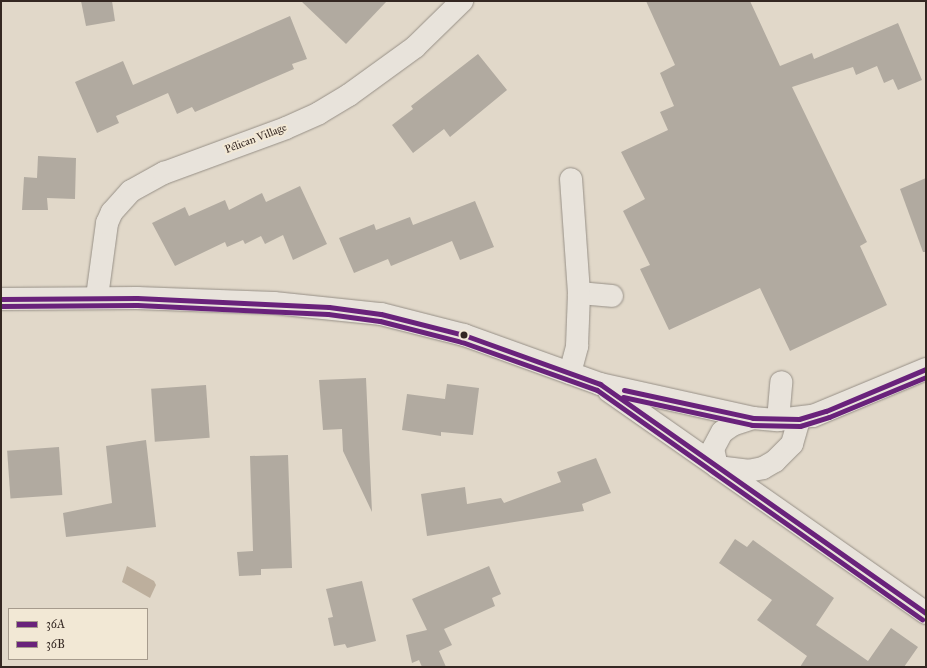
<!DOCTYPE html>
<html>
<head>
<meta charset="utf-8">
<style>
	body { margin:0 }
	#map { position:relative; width:927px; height:668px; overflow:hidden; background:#e1d8c9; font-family:"IM FELL Great Primer",serif }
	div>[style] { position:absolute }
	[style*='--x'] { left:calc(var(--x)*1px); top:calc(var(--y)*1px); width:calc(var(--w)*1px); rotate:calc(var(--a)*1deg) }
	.water>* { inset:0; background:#bdaf9d }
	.building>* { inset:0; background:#b1aaa0; transform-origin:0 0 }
	.roads { filter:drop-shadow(0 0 1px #979087) drop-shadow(0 0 1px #979087) }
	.minor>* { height:22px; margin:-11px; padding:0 11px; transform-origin:11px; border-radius:11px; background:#e8e3db }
	.bus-1>* { height:5px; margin:-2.5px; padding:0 2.5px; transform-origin:2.5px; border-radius:2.5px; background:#69227b }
	.bus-2>* { height:5px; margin:-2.5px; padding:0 2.5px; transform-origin:2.5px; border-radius:2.5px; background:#69227b }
	.dots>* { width:11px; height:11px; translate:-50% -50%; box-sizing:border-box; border:2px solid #f2e8d5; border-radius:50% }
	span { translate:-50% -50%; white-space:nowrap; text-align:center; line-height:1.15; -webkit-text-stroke:4px #f2e8d5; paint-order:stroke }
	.street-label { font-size:11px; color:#342722 }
	.frame { position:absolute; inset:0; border:2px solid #342722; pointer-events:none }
	.legend { position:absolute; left:8px; top:608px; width:140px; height:52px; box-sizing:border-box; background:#f2e8d5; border:1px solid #a69b8d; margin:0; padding:5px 7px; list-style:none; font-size:12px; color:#342722 }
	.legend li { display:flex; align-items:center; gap:8px; height:20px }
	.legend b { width:20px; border:1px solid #a69b8d }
</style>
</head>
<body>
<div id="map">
	<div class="water">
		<i style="clip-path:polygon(127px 566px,154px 581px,156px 585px,150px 598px,122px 582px)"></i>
	</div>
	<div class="building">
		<i style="clip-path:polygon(81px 1px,112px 1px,115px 21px,86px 26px)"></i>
		<i style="clip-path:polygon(301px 1px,387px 1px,346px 44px)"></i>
		<i style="clip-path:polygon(646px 1px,750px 1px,780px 66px,812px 53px,814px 59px,898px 23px,922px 80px,898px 90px,893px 79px,884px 83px,877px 66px,856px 75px,853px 67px,792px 87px,867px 242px,860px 246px,887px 305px,790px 351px,760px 288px,669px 330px,640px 269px,650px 265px,623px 211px,645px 199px,621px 152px,668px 130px,660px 112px,674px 106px,660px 73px,675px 65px)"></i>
		<i style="clip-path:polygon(290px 16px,307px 59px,292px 64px,294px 69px,195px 112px,192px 107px,177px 114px,168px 93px,116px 116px,119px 123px,97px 133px,75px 82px,123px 61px,133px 85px)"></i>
		<i style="clip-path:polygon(478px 54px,507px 90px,450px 137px,444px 129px,413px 153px,392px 125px,413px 109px,411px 106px)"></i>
		<i style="clip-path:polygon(38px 156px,76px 158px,75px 199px,47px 198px,48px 210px,22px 210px,24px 177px,37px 178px)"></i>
		<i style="clip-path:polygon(926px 178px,926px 252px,923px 252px,900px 189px)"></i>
		<i style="clip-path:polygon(300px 186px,327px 244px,293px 260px,283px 235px,265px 244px,261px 236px,245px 244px,243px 240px,227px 247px,225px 242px,175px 266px,152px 223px,185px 207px,189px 216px,225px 200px,229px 210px,262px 193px,266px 202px)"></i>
		<i style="clip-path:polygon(475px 201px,494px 247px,460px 260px,452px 241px,391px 266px,388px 259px,354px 273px,339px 238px,374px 224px,376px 230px,410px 217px,413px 225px)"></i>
		<i style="clip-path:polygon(366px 378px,372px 512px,343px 451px,342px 429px,323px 430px,319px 380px)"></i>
		<i style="clip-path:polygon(447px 384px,479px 388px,473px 435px,441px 432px,441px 436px,402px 430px,407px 394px,445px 399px)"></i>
		<i style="left:206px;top:385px;width:53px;height:55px;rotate:86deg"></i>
		<i style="clip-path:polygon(146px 440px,156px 527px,66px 537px,63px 513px,112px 503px,106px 446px)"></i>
		<i style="left:59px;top:447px;width:48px;height:52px;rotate:86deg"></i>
		<i style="clip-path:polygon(288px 455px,292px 568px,261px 569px,261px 575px,239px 576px,237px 552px,253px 551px,250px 456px)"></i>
		<i style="clip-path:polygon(596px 458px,611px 493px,582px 504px,584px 511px,427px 536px,421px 494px,465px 487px,467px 504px,501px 498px,504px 503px,561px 482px,557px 472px)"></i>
		<i style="clip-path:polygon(735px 539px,747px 547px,753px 540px,834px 598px,816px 625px,868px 661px,891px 628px,918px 647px,904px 667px,800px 667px,807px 656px,757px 620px,772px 600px,719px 563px)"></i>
		<i style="clip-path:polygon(489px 566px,501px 594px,492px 598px,495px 606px,444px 629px,452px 645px,439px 651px,446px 667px,422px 667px,419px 660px,412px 663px,406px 635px,427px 630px,412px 599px)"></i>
		<i style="clip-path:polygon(362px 581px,376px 641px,347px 648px,345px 644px,334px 646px,328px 618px,333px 617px,326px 589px)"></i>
	</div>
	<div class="roads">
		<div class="minor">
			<i style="--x:579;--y:293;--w:33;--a:5"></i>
			<i style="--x:97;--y:297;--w:75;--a:-82.3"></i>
			<i style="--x:107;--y:223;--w:12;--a:-66"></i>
			<i style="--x:112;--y:212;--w:28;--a:-48"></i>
			<i style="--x:131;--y:191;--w:38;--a:-29"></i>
			<i style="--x:164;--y:173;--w:130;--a:-20.2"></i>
			<i style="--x:286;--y:128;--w:36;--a:-24"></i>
			<i style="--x:319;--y:113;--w:35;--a:-31"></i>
			<i style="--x:349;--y:95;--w:82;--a:-36"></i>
			<i style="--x:415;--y:47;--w:66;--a:-44.4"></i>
			<i style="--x:1;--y:299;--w:136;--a:-0.4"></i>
			<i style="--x:137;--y:298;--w:137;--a:2.1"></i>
			<i style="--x:274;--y:303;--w:108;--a:5.9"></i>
			<i style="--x:381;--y:314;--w:86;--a:14.2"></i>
			<i style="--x:464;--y:335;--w:145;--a:19.8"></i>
			<i style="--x:600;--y:384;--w:157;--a:12.5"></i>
			<i style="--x:753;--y:418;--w:25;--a:5"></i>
			<i style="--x:778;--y:420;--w:35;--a:-7"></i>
			<i style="--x:813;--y:416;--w:122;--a:-22.6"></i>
			<i style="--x:570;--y:373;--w:28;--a:-75"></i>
			<i style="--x:577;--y:346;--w:53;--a:-87.8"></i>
			<i style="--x:579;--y:293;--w:114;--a:-94"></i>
			<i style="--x:609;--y:391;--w:387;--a:35"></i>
			<i style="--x:753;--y:418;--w:20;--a:162"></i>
			<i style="--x:734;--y:424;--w:14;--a:146"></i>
			<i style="--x:722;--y:432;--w:19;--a:118"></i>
			<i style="--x:713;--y:449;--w:18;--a:77"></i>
			<i style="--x:717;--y:467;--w:31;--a:7"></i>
			<i style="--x:748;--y:471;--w:15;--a:-11"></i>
			<i style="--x:763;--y:468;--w:14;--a:-30"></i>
			<i style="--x:775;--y:461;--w:24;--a:-45"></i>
			<i style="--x:792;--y:444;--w:26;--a:-74"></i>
			<i style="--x:778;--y:420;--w:38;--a:-85"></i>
		</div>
	</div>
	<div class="bus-1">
		<i style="--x:1;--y:299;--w:136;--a:-0.4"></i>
		<i style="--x:137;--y:298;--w:192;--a:2.7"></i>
		<i style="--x:329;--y:307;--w:52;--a:7.7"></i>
		<i style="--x:381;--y:314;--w:86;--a:14.2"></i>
		<i style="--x:464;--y:335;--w:145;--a:19.8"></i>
		<i style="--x:600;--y:384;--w:398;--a:35.1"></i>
		<i style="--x:624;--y:390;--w:132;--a:12.2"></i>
		<i style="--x:753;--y:418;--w:46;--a:1.2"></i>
		<i style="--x:799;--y:419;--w:28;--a:-17"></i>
		<i style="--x:826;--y:411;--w:108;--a:-22.8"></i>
	</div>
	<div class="bus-2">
		<i style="--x:1;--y:306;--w:136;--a:-0.4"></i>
		<i style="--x:137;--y:305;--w:191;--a:2.7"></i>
		<i style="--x:328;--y:314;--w:52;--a:7.7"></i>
		<i style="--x:380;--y:321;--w:85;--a:14.4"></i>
		<i style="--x:462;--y:342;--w:143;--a:19.6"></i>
		<i style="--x:597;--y:390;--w:398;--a:35.2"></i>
		<i style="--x:623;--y:397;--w:132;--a:12.2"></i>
		<i style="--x:752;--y:425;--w:48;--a:1.2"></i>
		<i style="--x:800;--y:426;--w:30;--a:-17"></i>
		<i style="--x:829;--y:417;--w:105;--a:-22.4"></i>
	</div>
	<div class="dots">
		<i style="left:464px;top:335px;background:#342722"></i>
	</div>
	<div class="street-label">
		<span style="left:256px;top:139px;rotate:-21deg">Pélican Village</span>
	</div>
	<div class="frame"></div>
	<ul class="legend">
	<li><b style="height:5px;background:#69227b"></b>36A</li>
	<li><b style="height:5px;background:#69227b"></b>36B</li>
	</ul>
</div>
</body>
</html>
